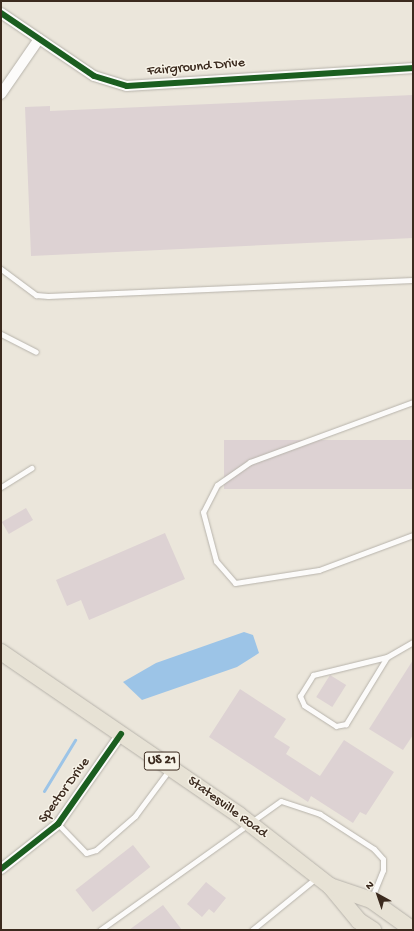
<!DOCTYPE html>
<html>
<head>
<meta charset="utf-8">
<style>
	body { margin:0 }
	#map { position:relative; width:414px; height:931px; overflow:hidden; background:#ebe6db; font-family:"Gochi Hand",sans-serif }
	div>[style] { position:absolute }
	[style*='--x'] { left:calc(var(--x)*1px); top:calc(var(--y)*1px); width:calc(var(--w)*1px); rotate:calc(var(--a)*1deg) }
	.water>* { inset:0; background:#9cc4e7 }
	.stream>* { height:3px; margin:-1.5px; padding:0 1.5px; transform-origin:1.5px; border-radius:1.5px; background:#9cc4e7 }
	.building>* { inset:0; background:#ddd2d3; transform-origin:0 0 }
	.roads { filter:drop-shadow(0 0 1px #b7b3ab) drop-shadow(0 0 1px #b7b3ab) }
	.service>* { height:5px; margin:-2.5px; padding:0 2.5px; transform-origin:2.5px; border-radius:2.5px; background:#fcfbfa }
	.minor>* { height:10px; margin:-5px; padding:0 5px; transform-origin:5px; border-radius:5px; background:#fcfbfa }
	.primary>* { height:16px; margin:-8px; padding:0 8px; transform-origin:8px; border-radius:8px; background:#e7e2d5 }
	.cycleway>* { height:6px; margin:-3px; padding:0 3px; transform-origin:3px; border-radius:3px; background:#1b5e20 }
	span { translate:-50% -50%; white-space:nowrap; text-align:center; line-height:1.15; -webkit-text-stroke:3px #f7f3e8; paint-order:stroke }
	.shield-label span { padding:1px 3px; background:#f7f3e8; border:1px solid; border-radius:3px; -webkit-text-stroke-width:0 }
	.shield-label { font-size:13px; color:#3b2a1e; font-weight:700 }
	.street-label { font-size:14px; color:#3b2a1e }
	.frame { position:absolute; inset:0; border:2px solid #3b2a1e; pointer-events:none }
	.north { position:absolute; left:358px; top:875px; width:40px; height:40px; -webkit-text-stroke:3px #f7f3e8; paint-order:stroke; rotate:320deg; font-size:11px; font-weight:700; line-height:16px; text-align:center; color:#3b2a1e }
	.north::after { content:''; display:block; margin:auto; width:14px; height:18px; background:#3b2a1e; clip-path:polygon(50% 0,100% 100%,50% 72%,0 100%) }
</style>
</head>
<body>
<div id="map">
	<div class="water">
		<i style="clip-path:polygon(244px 632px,253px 635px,259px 653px,237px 667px,142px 700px,123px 682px,156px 663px)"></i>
	</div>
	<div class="stream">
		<i style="--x:44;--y:791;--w:60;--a:-58.7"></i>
	</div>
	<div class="building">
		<i style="clip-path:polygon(413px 95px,413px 238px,31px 256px,25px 107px,50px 106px,50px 111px)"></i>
		<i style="left:413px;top:440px;width:49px;height:189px;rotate:90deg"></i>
		<i style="left:26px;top:508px;width:14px;height:28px;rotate:60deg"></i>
		<i style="clip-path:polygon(165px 533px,185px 579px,89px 620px,81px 600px,67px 606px,56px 580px)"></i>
		<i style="clip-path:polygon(413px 660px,413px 735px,403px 750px,369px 729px)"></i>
		<i style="left:330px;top:675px;width:19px;height:26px;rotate:32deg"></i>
		<i style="clip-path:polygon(240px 689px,286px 719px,274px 737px,290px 747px,286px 754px,320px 776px,344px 740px,394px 772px,366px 815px,360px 812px,353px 823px,311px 796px,308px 802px,209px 737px)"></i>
		<i style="left:133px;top:845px;width:28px;height:73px;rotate:52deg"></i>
		<i style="clip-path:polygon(206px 882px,226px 898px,214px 913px,209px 909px,202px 917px,187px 904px)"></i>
		<i style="clip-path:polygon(163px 905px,182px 930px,129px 930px)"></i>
	</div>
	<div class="roads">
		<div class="service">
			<i style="--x:1;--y:269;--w:44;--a:36.6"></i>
			<i style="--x:36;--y:295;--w:12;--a:5"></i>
			<i style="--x:48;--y:296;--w:365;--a:-2.5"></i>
			<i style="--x:1;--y:334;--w:39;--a:27"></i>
			<i style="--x:413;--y:402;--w:174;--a:159.8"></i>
			<i style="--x:250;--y:462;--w:40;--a:145.1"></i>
			<i style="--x:217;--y:485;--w:30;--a:117"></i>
			<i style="--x:203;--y:512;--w:51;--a:75.1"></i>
			<i style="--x:216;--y:561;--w:29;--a:49"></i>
			<i style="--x:235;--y:583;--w:85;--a:-8.8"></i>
			<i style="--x:319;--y:570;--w:100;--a:-20.4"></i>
			<i style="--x:1;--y:487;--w:36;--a:-32"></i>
			<i style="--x:387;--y:657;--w:79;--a:121.5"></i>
			<i style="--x:346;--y:724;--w:10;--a:169"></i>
			<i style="--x:336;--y:726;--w:38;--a:-147"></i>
			<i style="--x:304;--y:705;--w:10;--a:-114"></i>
			<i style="--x:300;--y:696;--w:25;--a:-58"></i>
			<i style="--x:313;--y:675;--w:76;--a:-13.7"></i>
			<i style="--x:387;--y:657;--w:30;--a:-30"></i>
			<i style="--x:58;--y:824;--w:40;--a:46"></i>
			<i style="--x:86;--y:853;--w:10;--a:-17"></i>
			<i style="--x:96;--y:850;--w:52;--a:-41.1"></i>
			<i style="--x:135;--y:816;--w:57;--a:-53.5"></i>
			<i style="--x:100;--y:930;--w:222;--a:-35.5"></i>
			<i style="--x:281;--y:801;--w:41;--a:18.4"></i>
			<i style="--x:320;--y:814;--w:64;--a:32.9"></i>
			<i style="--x:374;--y:849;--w:13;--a:48"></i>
			<i style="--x:383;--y:859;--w:11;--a:90"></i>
			<i style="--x:383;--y:870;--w:29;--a:112"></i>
			<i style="--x:252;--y:930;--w:82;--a:-39.1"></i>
		</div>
		<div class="minor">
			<i style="--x:1;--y:13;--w:112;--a:34.1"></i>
			<i style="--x:94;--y:76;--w:34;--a:17"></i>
			<i style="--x:127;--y:86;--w:287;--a:-3.6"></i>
			<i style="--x:1;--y:94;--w:67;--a:-55.4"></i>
			<i style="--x:1;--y:869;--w:73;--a:-38.3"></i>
			<i style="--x:58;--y:824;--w:110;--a:-55"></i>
		</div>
		<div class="primary">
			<i style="--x:1;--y:652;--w:288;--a:34.4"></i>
			<i style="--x:239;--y:815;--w:115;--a:38"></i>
			<i style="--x:330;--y:886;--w:45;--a:50.4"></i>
			<i style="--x:359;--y:921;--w:17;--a:33"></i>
			<i style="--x:330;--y:886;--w:43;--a:18.9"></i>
			<i style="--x:371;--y:900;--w:52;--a:35.5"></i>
		</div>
	</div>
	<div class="cycleway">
		<i style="--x:1;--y:13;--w:112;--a:34.1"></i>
		<i style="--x:94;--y:76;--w:34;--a:17"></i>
		<i style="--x:127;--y:86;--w:287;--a:-3.6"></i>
		<i style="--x:1;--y:869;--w:73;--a:-38.3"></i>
		<i style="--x:58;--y:824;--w:110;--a:-55"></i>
	</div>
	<div class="shield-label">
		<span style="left:162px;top:761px">US 21</span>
	</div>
	<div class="street-label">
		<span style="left:196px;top:68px;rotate:-5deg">Fairground Drive</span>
		<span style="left:65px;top:791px;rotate:-54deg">Spector Drive</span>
		<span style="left:227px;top:808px;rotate:36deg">Statesville Road</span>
	</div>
	<div class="frame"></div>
	<div class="north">N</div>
</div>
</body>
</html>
